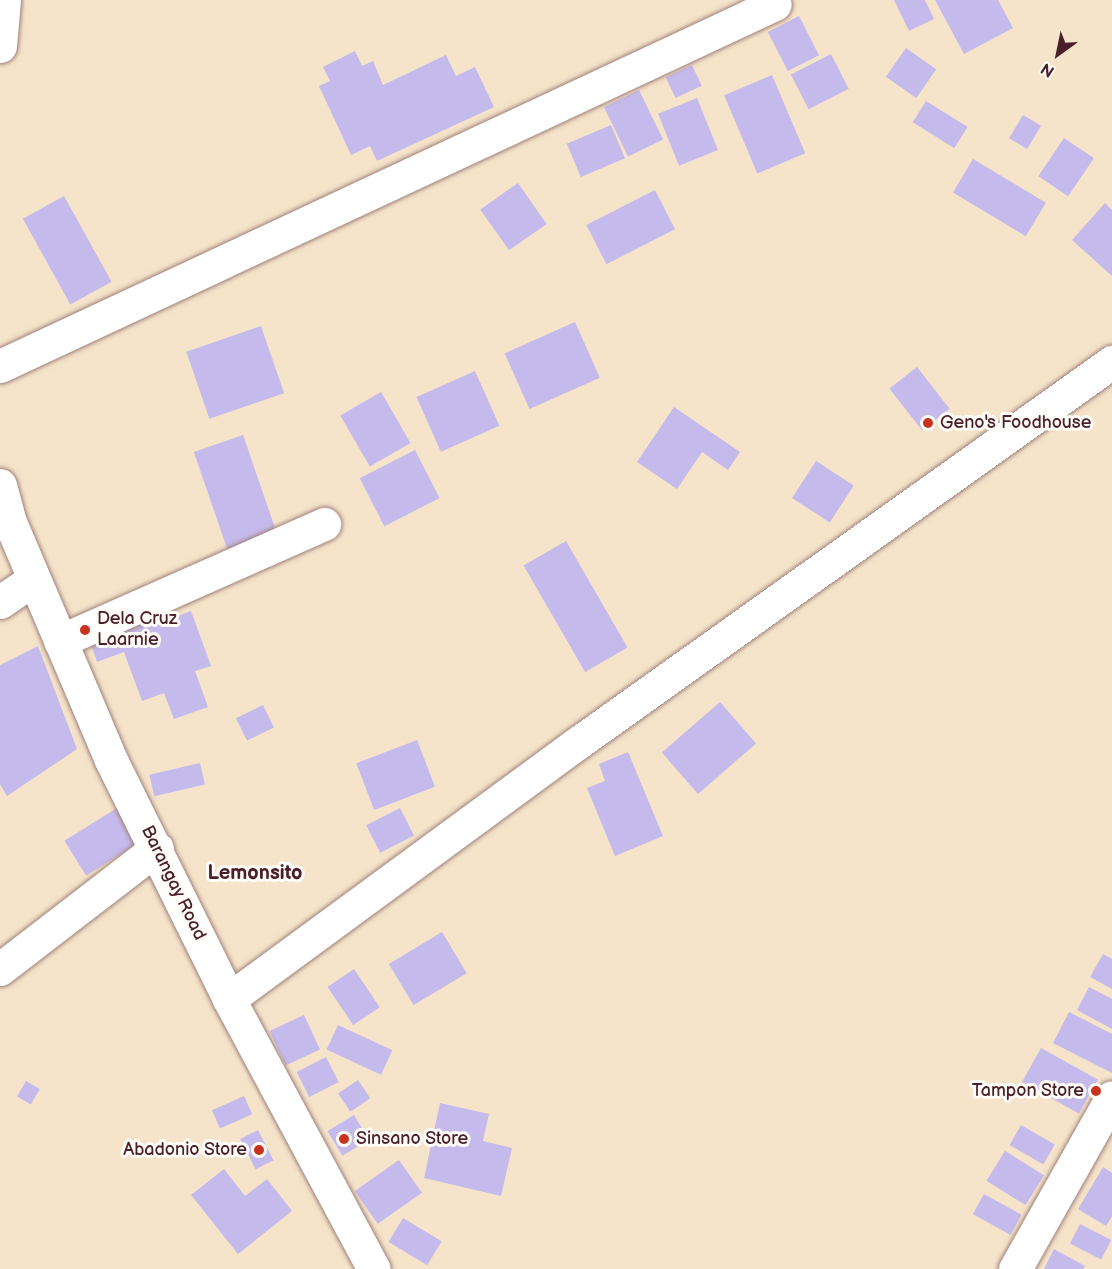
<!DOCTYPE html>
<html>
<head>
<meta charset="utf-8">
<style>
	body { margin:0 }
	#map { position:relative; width:1112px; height:1269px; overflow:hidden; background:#f5e3ca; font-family:"Balsamiq Sans",sans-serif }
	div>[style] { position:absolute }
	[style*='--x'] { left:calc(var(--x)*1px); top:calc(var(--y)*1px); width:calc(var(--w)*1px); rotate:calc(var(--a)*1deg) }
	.building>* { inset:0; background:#c5baec; transform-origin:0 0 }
	.roads { filter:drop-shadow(0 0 2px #a0817a) drop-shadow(0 0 2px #a0817a) }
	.minor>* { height:33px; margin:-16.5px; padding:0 16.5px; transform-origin:16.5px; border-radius:16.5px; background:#fff }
	.dots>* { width:16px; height:16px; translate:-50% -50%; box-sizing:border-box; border:3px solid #fdfcf7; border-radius:50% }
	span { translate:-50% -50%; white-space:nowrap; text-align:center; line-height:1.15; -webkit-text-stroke:6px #fdfcf7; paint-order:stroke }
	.poi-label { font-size:18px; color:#4a1f2b }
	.left { translate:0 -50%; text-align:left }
	.right { translate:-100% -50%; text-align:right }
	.street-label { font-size:18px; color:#4a1f2b }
	.neighbourhood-label { font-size:20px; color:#4a1f2b; font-weight:700 }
	.north { position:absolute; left:1028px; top:24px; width:60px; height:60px; -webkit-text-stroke:4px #fdfcf7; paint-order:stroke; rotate:213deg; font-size:16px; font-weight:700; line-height:24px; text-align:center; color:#4a1f2b }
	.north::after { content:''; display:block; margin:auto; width:21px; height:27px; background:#4a1f2b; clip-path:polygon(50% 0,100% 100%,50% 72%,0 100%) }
</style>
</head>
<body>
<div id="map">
	<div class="building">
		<i style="clip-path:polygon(894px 0,925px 0,934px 19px,909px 31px)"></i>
		<i style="clip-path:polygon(935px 0,998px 0,1013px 28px,964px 54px)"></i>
		<i style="left:799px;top:16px;width:44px;height:35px;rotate:63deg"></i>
		<i style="left:906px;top:48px;width:37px;height:35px;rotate:35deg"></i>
		<i style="clip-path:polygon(355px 51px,362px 66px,373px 61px,383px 85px,446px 55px,456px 76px,475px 67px,494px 107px,377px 161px,370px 146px,351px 155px,319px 86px,330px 81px,323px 67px)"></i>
		<i style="left:831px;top:54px;width:39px;height:45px;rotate:63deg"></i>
		<i style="left:692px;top:65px;width:23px;height:29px;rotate:65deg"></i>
		<i style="left:772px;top:75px;width:85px;height:52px;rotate:67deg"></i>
		<i style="left:639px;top:90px;width:55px;height:39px;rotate:64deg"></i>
		<i style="left:697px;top:98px;width:56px;height:42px;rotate:68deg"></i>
		<i style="left:926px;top:101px;width:49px;height:25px;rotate:32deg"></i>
		<i style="left:1023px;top:115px;width:21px;height:27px;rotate:31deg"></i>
		<i style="left:611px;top:125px;width:36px;height:48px;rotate:67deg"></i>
		<i style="left:1064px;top:138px;width:36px;height:46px;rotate:34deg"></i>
		<i style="left:973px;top:159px;width:85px;height:39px;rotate:31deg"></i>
		<i style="left:518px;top:183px;width:50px;height:46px;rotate:55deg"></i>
		<i style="left:655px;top:190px;width:44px;height:77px;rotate:63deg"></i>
		<i style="left:64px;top:196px;width:98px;height:47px;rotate:61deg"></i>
		<i style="clip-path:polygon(1105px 203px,1112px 210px,1112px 276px,1072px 240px)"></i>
		<i style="left:575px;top:322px;width:61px;height:77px;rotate:66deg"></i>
		<i style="left:261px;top:326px;width:71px;height:79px;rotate:71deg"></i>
		<i style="left:917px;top:367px;width:53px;height:35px;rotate:52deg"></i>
		<i style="left:475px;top:371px;width:60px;height:64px;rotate:66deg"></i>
		<i style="left:381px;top:392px;width:59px;height:47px;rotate:60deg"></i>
		<i style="clip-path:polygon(674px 407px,740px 452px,728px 470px,702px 452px,677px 489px,637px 462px)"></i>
		<i style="left:243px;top:435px;width:105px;height:52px;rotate:71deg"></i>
		<i style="left:415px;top:450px;width:54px;height:62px;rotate:63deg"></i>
		<i style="left:816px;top:461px;width:45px;height:44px;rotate:33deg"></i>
		<i style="left:566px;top:541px;width:123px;height:49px;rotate:60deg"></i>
		<i style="clip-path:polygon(191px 611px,211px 666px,195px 671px,208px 707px,174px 719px,164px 693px,142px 701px,124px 652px,97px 662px,89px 638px,142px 619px,145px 628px)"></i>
		<i style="clip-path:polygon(38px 646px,77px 749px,7px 796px,0 784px,0 665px)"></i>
		<i style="left:720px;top:702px;width:55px;height:77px;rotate:49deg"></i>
		<i style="left:263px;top:705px;width:25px;height:30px;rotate:64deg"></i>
		<i style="left:417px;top:740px;width:50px;height:65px;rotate:69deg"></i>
		<i style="clip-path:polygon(628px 752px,663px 836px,615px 856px,587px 788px,605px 781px,599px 764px)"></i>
		<i style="left:200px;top:763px;width:22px;height:52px;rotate:77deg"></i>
		<i style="left:117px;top:808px;width:41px;height:62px;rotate:58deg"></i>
		<i style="left:400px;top:808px;width:31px;height:38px;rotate:63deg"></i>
		<i style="left:442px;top:932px;width:48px;height:62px;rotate:59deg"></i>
		<i style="clip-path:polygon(1103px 954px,1112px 959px,1112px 989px,1090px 977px)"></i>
		<i style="left:354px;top:969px;width:46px;height:32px;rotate:56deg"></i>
		<i style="clip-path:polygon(1089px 987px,1112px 999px,1112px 1029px,1077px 1010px)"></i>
		<i style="clip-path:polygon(1069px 1012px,1112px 1034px,1112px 1073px,1053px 1043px)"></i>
		<i style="left:304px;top:1015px;width:38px;height:38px;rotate:65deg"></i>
		<i style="left:338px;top:1025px;width:60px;height:27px;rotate:25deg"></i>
		<i style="left:1041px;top:1048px;width:65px;height:39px;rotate:29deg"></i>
		<i style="left:326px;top:1057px;width:28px;height:33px;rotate:63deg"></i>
		<i style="left:358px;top:1080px;width:22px;height:24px;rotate:56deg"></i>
		<i style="left:26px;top:1081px;width:16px;height:18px;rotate:30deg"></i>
		<i style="left:244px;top:1096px;width:20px;height:35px;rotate:66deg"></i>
		<i style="clip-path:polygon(440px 1103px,489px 1114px,483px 1141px,512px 1148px,501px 1196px,424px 1178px)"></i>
		<i style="left:354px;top:1115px;width:29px;height:31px;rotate:59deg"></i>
		<i style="left:1021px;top:1125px;width:39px;height:23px;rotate:30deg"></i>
		<i style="left:258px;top:1130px;width:34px;height:20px;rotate:63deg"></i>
		<i style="left:1005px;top:1151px;width:46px;height:35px;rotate:32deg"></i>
		<i style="left:399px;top:1160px;width:40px;height:54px;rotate:55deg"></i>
		<i style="clip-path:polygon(1103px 1167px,1112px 1173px,1112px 1216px,1106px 1226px,1078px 1209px)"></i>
		<i style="clip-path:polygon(224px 1169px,245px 1196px,267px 1179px,292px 1211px,238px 1254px,191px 1195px)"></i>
		<i style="left:984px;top:1194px;width:43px;height:23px;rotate:29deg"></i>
		<i style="left:403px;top:1218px;width:45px;height:28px;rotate:31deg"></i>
		<i style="left:1080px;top:1224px;width:35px;height:22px;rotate:27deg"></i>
		<i style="clip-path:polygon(1054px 1249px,1085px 1266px,1083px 1269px,1044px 1269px)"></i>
	</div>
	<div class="roads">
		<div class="minor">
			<i style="--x:0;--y:46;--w:46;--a:-85"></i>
			<i style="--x:0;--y:366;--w:855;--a:-25.04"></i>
			<i style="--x:0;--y:485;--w:38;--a:75"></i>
			<i style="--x:10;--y:522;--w:259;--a:67"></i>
			<i style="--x:111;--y:760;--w:267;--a:63.7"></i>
			<i style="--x:229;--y:999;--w:306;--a:61.8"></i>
			<i style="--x:0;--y:602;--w:40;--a:-34"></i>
			<i style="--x:60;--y:641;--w:289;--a:-23.9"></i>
			<i style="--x:0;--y:969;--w:198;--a:-37.6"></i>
			<i style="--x:229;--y:999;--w:434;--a:-36.3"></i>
			<i style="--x:579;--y:742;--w:655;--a:-35.49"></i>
			<i style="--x:1015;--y:1269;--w:197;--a:-60.6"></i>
		</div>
	</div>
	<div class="dots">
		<i style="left:928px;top:423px;background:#c8321e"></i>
		<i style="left:85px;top:630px;background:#c8321e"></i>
		<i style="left:1096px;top:1091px;background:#c8321e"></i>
		<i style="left:344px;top:1139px;background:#c8321e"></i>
		<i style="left:259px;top:1150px;background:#c8321e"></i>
	</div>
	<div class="poi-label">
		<span class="left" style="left:940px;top:423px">Geno's Foodhouse</span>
		<span class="left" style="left:97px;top:630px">Dela Cruz<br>Laarnie</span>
		<span class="right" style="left:1084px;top:1091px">Tampon Store</span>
		<span class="left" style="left:356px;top:1139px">Sinsano Store</span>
		<span class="right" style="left:247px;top:1150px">Abadonio Store</span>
	</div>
	<div class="street-label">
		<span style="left:173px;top:883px;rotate:64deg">Barangay Road</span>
	</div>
	<div class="neighbourhood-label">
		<span style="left:255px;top:873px">Lemonsito</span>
	</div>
	<div class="north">N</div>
</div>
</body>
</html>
